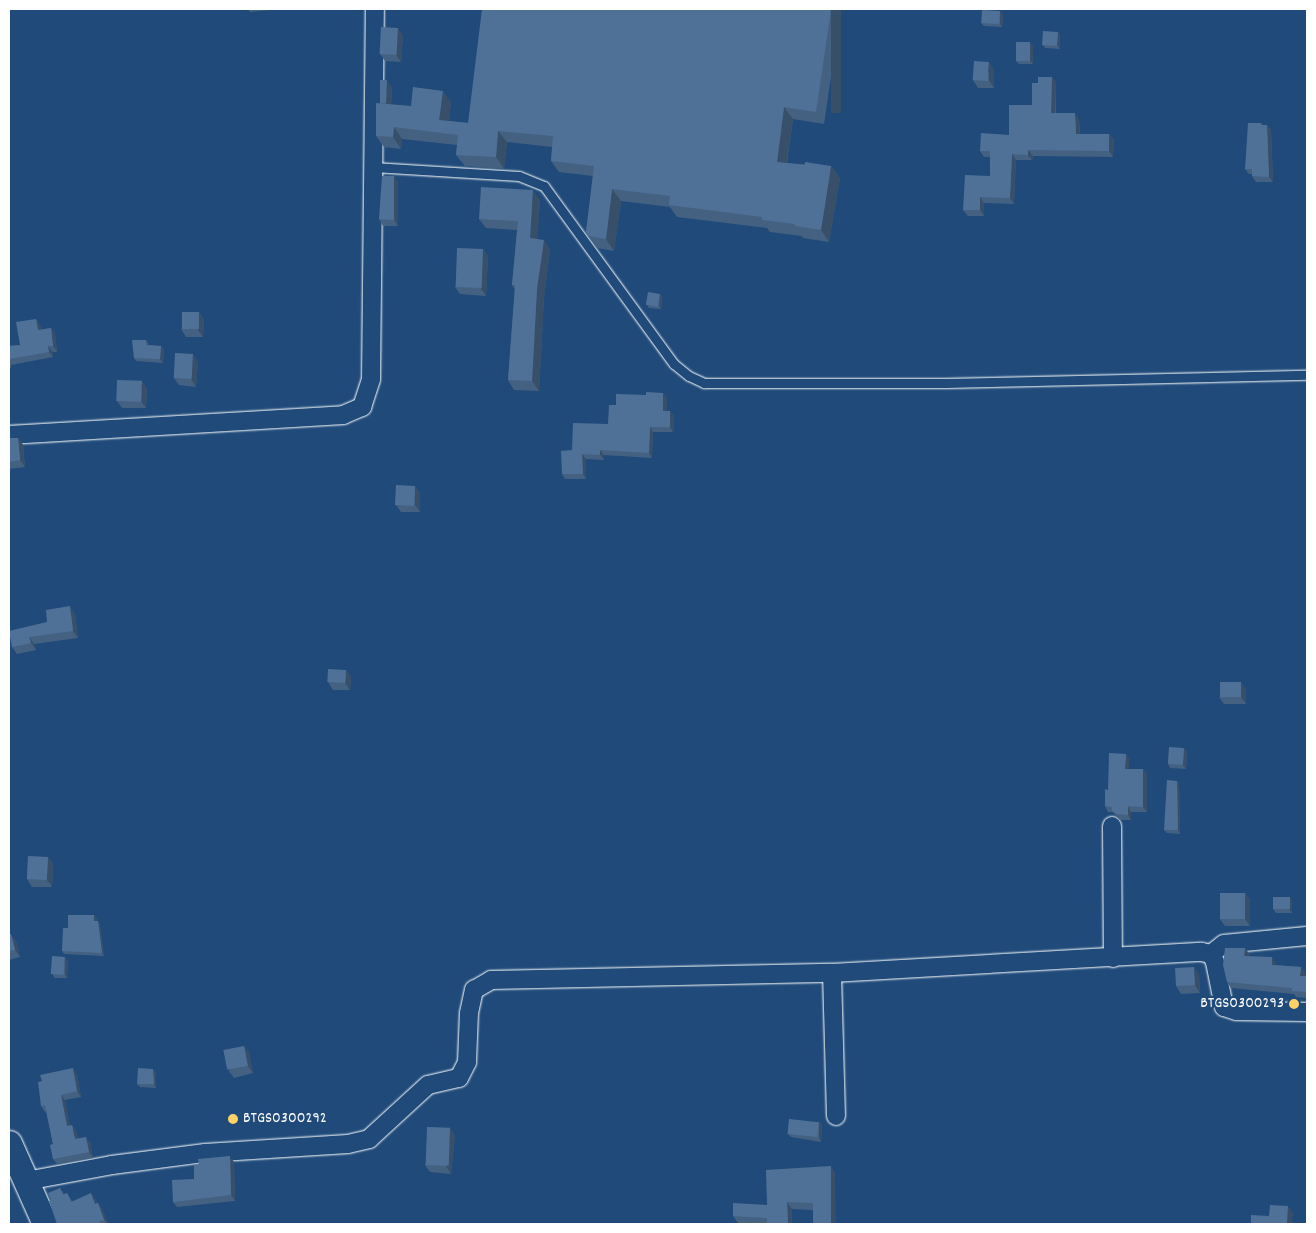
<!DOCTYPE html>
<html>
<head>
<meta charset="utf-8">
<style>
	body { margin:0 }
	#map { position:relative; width:1316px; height:1233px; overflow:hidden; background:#1f4a7a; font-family:Dekko,sans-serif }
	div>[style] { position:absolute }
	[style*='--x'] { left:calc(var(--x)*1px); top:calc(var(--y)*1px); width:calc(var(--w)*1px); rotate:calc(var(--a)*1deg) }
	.roads { filter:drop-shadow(0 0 1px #fff) drop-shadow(0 0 1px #fff) }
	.lane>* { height:9px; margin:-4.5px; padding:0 4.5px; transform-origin:4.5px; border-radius:4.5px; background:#1f4a7a }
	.street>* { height:18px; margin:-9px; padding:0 9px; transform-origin:9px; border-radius:9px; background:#1f4a7a }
	.secondary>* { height:25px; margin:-12.5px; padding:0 12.5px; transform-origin:12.5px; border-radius:12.5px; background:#1f4a7a }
	.wall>* { inset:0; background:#456182 }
	.shaded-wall>* { inset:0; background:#384f6a; transform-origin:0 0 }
	.building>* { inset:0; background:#507197; transform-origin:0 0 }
	.dots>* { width:14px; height:14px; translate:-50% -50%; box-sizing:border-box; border:2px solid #1f4a7a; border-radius:50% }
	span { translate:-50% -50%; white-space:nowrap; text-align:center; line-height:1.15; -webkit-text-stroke:4.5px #1f4a7a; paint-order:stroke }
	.poi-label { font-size:16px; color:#fff }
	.right { translate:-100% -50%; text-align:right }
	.left { translate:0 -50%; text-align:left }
	.frame { position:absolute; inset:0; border:10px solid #fff; pointer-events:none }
</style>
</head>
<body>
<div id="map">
	<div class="roads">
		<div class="lane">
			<i style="--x:373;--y:167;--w:146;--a:3.5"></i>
			<i style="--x:519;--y:176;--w:27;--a:22"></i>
			<i style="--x:544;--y:186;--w:220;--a:53.9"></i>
			<i style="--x:674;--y:364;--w:19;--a:39"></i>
			<i style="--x:689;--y:376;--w:17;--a:25"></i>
			<i style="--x:704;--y:383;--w:242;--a:0"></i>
			<i style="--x:946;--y:383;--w:361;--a:-1.3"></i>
		</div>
		<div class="street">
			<i style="--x:9;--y:435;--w:335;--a:-3.4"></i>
			<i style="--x:343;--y:415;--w:21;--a:-23"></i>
			<i style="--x:362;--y:407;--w:29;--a:-72"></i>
			<i style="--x:371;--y:379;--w:370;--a:-89.4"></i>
			<i style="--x:1112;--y:826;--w:132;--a:89.6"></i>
			<i style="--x:1211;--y:954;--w:16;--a:-38"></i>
			<i style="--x:1224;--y:944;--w:83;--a:-5.5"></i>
			<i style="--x:832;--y:973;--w:143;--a:88.4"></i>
			<i style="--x:26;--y:1181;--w:87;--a:-10.5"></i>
			<i style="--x:112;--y:1165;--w:94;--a:-7.4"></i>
			<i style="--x:205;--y:1153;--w:143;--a:-3.6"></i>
			<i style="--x:348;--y:1144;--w:22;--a:-13"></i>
			<i style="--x:369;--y:1139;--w:80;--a:-42.5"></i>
			<i style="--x:428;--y:1085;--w:32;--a:-13"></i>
			<i style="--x:459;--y:1078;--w:18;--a:-63"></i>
			<i style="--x:467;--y:1062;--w:49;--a:-87.7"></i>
			<i style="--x:469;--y:1013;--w:24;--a:-78"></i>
			<i style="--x:474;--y:990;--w:20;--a:-30"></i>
			<i style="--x:491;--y:980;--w:341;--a:-1.2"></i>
			<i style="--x:832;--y:973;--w:370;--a:-3.3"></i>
			<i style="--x:1201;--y:952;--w:10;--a:11"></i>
			<i style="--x:1211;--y:954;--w:9;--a:63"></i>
			<i style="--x:1215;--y:962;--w:46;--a:78.7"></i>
			<i style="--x:1224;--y:1007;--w:13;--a:18"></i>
			<i style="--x:1236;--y:1011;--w:71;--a:0.8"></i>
		</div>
		<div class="secondary">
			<i style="--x:9;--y:1143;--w:89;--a:66"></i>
		</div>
	</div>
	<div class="wall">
		<i style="clip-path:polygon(248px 9px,270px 9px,270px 10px,250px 12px)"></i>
		<i style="clip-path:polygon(841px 9px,824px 124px,793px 119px,787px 163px,831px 166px,840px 178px,829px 242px,803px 238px,802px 236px,770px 232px,767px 228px,677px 217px,670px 207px,621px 201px,614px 251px,597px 248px,586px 232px,593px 176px,559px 172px,551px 161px,552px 147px,507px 142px,504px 169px,465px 166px,456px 155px,457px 145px,402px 139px,401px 149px,384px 147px,376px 136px,380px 104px,380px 103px,392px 87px,391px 105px,411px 106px,451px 102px,449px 121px,468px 123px)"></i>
		<i style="clip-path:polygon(1000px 11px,1003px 15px,1002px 27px,984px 26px,981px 23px)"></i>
		<i style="clip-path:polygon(1058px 32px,1060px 36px,1060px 49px,1045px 48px,1043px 45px)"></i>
		<i style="clip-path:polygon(403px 35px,401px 62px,385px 61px,380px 54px)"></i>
		<i style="clip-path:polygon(1033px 46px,1033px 64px,1019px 64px,1016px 61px)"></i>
		<i style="clip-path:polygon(994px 69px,994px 88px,978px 88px,973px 80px)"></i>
		<i style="clip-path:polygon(1052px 77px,1056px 83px,1056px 113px,1079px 119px,1080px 134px,1109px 134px,1114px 140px,1113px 157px,1033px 156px,1032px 160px,1016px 160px,1014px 204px,984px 203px,984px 216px,968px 216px,963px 210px,990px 176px,990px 157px,984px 157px,980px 151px,1009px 135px,1032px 105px,1038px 83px)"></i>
		<i style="clip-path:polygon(1261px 123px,1263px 125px,1267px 125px,1271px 130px,1273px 182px,1256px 182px,1252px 176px,1252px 174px,1249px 174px,1245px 169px)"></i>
		<i style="clip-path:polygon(394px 176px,398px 183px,398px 226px,383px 226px,379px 219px)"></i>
		<i style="clip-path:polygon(540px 200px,537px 239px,550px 249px,544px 297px,539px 391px,514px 390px,508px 380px,515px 290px,512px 285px,517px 230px,486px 228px,479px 219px)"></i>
		<i style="clip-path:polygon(483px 249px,488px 256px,486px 296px,460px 294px,455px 287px)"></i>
		<i style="clip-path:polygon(660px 294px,662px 297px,661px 309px,649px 308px,647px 305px)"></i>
		<i style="clip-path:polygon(199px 312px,204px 320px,203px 337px,186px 337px,181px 329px)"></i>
		<i style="clip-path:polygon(36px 319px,40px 325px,41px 330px,51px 328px,55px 334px,57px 352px,53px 352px,53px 357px,11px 365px,11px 368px,9px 368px,9px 346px,20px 345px)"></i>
		<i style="clip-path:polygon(146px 340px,148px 343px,148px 345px,161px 346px,164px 350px,163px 363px,136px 361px,134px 358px)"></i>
		<i style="clip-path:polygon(198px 361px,196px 387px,179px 385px,174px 378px)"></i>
		<i style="clip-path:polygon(147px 388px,146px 408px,122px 408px,117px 401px)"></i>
		<i style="clip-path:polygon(663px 393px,667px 398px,667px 411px,670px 411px,674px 416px,673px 432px,653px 432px,652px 458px,604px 455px,604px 460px,586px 459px,586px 479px,565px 479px,562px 474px,572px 450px,608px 424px,616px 405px,646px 395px)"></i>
		<i style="clip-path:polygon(9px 438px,18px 438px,23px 445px,25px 467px,9px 469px)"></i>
		<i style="clip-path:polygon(415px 486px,420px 493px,420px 512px,401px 512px,396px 505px)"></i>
		<i style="clip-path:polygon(75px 614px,78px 638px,34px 644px,36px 650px,17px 654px,12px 647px,47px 622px)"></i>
		<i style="clip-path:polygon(346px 670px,351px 677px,350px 690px,333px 690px,328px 682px)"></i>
		<i style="clip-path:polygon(1246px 689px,1246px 704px,1224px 704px,1219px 697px)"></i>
		<i style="clip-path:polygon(1184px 748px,1187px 752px,1186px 769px,1170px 768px,1168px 764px)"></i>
		<i style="clip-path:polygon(1126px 754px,1129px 759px,1129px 769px,1143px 769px,1147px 774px,1147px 812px,1131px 812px,1131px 820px,1120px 820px,1116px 816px,1113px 812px,1108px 812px,1105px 806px,1108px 790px)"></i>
		<i style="clip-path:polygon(1177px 781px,1179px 784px,1180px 834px,1167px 833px,1164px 830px)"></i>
		<i style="clip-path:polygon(48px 857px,53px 864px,52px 887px,32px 887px,27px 879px)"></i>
		<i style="clip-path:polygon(1245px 893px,1250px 900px,1250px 926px,1225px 926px,1220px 919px)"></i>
		<i style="clip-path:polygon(1292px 901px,1292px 913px,1276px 913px,1273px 909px)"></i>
		<i style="clip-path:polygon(94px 915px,97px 919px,97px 921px,98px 921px,100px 925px,104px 956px,64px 954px,62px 951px,68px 928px)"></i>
		<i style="clip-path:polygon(9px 934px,16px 941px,20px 957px,9px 960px)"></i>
		<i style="clip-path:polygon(1245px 948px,1249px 954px,1249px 957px,1276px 964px,1276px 965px,1301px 967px,1305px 973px,1305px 976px,1307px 976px,1307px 998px,1296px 997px,1294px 994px,1231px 988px,1227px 982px)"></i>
		<i style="clip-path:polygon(68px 960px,67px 978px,55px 978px,52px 974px)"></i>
		<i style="clip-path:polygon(1199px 974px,1200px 993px,1181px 994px,1176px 986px)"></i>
		<i style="clip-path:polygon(244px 1046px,249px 1053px,253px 1073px,234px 1078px,229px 1071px)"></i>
		<i style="clip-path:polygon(156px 1072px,156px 1088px,140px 1087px,137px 1084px)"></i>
		<i style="clip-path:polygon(77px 1074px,81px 1097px,65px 1100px,70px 1126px,72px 1125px,76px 1131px,78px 1139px,90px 1142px,93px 1158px,57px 1164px,53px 1159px,53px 1144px,46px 1111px,45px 1112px,41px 1106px)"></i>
		<i style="clip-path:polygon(819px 1122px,822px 1125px,821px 1142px,791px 1137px,788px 1134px)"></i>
		<i style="clip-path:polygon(450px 1128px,455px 1136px,451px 1174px,430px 1172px,425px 1165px)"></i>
		<i style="clip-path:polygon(234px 1162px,235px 1201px,177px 1207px,173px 1202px,194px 1179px)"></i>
		<i style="clip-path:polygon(835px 1173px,813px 1210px,792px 1209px,792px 1224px,758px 1224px,738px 1223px,733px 1216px,767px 1205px)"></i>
		<i style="clip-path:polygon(60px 1188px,64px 1194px,67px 1193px,72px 1201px,95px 1199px,97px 1203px,98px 1203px,102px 1209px,108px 1224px,57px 1224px)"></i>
	</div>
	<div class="shaded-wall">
		<i style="left:831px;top:9px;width:10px;height:104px"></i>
		<i style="clip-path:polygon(1000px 11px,1003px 15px,1002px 27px,1000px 24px)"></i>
		<i style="clip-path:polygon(398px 28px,403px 35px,401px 62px,396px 55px)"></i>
		<i style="clip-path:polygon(1058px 32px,1060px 36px,1060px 49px,1057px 45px)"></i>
		<i style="clip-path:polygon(1030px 42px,1033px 46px,1033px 64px,1030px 61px)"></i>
		<i style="clip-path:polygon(989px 62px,994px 69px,994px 88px,989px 81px)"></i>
		<i style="clip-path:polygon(1052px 77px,1056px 83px,1055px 119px,1051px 113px)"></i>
		<i style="clip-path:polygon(387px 80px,392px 87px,391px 110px,386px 103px)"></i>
		<i style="clip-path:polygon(443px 91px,451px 102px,448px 132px,439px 120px)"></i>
		<i style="clip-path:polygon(784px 107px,793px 119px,785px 173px,777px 162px)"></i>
		<i style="clip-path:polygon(1075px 113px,1079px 119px,1080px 139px,1076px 134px)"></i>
		<i style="clip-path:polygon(1267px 125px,1271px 130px,1273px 182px,1269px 177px)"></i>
		<i style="clip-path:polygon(394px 127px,402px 139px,401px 149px,393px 137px)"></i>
		<i style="clip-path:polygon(498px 131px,507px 142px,504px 169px,496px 157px)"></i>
		<i style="clip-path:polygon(1109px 134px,1114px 140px,1113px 157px,1109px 151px)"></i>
		<i style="clip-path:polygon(1028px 150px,1033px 156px,1032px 160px,1028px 155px)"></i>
		<i style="clip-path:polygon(1012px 154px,1016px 160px,1014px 204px,1010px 198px)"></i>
		<i style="clip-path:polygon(831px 166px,840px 178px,829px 242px,821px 230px)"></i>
		<i style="clip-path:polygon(394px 176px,398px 183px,398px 226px,394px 220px)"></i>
		<i style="clip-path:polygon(612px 189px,621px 201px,614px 251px,606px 239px)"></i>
		<i style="clip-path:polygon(533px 190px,540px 200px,537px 248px,530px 238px)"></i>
		<i style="clip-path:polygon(980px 197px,984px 203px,984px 216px,980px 210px)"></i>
		<i style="clip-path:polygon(544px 240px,550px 249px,544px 297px,539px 391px,532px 381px,537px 288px)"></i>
		<i style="clip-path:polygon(483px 249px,488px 256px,486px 296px,481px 289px)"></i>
		<i style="clip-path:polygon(660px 294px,662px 297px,661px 309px,659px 306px)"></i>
		<i style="clip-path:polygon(199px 312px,204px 320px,203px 337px,198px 330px)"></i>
		<i style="clip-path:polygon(36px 319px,40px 325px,42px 336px,38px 330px)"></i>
		<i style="clip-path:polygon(51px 328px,55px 334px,57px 352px,53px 346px)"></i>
		<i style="clip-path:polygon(48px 346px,53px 352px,53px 357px,49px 352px)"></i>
		<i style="clip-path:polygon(161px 346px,164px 350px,163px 363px,160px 359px)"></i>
		<i style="clip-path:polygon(193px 354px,198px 361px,196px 387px,191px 379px)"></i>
		<i style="clip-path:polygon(142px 381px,147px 388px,146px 408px,141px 401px)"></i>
		<i style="clip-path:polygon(663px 393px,667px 398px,667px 416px,663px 411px)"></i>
		<i style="clip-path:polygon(670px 411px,674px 416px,673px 432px,670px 427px)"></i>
		<i style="clip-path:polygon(650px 427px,653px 432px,652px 458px,649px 453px)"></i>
		<i style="clip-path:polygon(18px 438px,23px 445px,25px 467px,20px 460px)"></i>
		<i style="clip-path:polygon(600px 450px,604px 455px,604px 460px,600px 455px)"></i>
		<i style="clip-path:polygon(582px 454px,586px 459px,586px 479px,583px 474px)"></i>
		<i style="clip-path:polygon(415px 486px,420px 493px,420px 512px,415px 505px)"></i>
		<i style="clip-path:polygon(70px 606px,75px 614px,78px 638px,73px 631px)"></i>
		<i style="clip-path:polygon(29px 637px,34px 644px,36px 650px,31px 643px)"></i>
		<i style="clip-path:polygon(346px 670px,351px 677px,350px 690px,345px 683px)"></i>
		<i style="clip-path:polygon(1241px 682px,1246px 689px,1246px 704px,1241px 697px)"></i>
		<i style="clip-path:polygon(1184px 748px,1187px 752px,1186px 769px,1183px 765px)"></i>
		<i style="clip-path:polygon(1126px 754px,1129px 759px,1129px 774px,1125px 769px)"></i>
		<i style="clip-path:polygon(1143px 769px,1147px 774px,1147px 812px,1143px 807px)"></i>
		<i style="clip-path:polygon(1177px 781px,1179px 784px,1180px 834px,1178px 830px)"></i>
		<i style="clip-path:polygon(1128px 806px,1131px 812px,1131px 820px,1128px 815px)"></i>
		<i style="clip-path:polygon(48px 857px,53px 864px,52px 887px,47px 880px)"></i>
		<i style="clip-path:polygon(1245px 893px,1250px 900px,1250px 926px,1245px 919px)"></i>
		<i style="clip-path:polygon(1290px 897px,1292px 901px,1292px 913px,1289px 909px)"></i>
		<i style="clip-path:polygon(94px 915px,97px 919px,97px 925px,94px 921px)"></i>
		<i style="clip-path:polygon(98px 921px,100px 925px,104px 956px,102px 953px)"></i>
		<i style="clip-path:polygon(11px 934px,16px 941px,20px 957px,15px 950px)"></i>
		<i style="clip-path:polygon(1245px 948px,1249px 954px,1248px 963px,1244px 956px)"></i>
		<i style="clip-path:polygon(65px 957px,68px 960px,67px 978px,65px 974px)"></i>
		<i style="clip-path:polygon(1272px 957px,1276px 964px,1276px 971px,1272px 965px)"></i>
		<i style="clip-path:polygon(1194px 967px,1199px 974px,1200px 993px,1195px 985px)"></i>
		<i style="clip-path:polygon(1301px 967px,1305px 973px,1305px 982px,1300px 976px)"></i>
		<i style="clip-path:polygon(244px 1046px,249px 1053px,253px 1073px,248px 1066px)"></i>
		<i style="clip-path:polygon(73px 1068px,77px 1074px,81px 1097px,77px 1091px)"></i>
		<i style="clip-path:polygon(153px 1069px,156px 1072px,156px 1088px,154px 1084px)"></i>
		<i style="clip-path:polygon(61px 1095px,65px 1100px,71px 1132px,67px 1126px)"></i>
		<i style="clip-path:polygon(819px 1122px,822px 1125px,821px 1142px,819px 1138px)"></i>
		<i style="clip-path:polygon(72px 1125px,76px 1131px,79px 1145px,75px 1139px)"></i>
		<i style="clip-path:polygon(450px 1128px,455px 1136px,451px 1174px,446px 1166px)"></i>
		<i style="clip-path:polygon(86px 1137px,90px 1142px,93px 1158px,89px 1152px)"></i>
		<i style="clip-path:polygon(230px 1156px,234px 1162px,235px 1201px,231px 1195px)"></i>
		<i style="clip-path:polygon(831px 1166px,835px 1173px,836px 1224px,831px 1224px)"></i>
		<i style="clip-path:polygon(91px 1193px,95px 1199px,100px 1210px,95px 1204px)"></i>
		<i style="clip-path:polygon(787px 1202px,792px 1209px,792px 1224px,789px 1224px,788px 1223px)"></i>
		<i style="clip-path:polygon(98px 1203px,102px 1209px,108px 1224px,104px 1220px)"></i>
		<i style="clip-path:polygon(1288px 1206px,1293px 1213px,1292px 1224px,1287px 1224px)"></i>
	</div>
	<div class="building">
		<i style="clip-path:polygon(482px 9px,831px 9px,816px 112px,784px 107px,777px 162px,805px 165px,805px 162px,831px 166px,821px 230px,795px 226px,795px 224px,762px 220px,762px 217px,669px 205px,670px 196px,612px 189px,606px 239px,589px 236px,586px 232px,594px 166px,551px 161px,553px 136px,498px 131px,496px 157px,456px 155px,458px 135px,394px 127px,393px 137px,376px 136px,376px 103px,411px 106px,413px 87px,443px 91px,439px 120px,468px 123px)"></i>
		<i style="left:982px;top:10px;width:18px;height:13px;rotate:3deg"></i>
		<i style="left:381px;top:27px;width:17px;height:27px;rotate:3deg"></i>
		<i style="left:1043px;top:31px;width:15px;height:14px;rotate:4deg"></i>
		<i style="left:1016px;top:42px;width:14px;height:19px"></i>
		<i style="left:974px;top:61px;width:15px;height:19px;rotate:4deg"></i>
		<i style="clip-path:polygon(1038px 77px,1052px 77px,1051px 113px,1075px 113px,1076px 134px,1109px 134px,1109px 151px,1028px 150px,1028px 155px,1012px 154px,1010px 198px,980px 197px,980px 210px,963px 210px,965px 175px,990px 176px,990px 151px,980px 151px,981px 133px,1009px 135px,1009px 105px,1032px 105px,1032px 83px,1038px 83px)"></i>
		<i style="clip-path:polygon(380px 80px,387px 80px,386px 103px,380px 103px)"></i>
		<i style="clip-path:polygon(1248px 123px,1261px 123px,1261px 125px,1267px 125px,1269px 177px,1252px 176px,1252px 169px,1245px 169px)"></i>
		<i style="clip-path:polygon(382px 176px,394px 176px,394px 220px,379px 219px)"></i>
		<i style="clip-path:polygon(481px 187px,533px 190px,530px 238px,544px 240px,537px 288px,532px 381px,508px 380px,515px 285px,512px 285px,518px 221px,479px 219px)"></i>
		<i style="left:457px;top:248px;width:26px;height:39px;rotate:2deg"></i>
		<i style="left:648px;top:292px;width:12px;height:13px;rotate:9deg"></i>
		<i style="left:182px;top:312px;width:17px;height:17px"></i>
		<i style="clip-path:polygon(36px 319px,38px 330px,51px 328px,53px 346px,48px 346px,49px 352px,9px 359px,9px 346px,20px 345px,16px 322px)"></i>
		<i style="clip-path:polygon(132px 340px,146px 340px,146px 345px,161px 346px,160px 359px,134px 358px)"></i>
		<i style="left:175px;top:353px;width:18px;height:25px;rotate:3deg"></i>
		<i style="left:117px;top:380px;width:25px;height:21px;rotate:2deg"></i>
		<i style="clip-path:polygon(646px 392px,663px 393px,663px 411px,670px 411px,670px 427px,650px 427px,649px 453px,600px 450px,600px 455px,582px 454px,583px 474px,562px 474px,561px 451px,572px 450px,573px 423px,608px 424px,609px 405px,616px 405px,616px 394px,646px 395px)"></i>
		<i style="clip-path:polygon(9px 438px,18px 438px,20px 460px,9px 462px)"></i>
		<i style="left:396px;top:485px;width:19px;height:20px;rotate:3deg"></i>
		<i style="clip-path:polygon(70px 606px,73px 631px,29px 637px,31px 643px,12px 647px,9px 631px,47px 622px,46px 610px)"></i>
		<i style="left:328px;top:669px;width:18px;height:13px;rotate:3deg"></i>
		<i style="left:1220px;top:682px;width:21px;height:15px"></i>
		<i style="left:1169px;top:747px;width:15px;height:17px;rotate:4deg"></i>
		<i style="clip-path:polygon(1109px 753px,1126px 754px,1125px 769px,1143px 769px,1143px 807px,1128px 806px,1128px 815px,1117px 814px,1112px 811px,1112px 807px,1105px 806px,1105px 789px,1108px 790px)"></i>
		<i style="clip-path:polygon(1167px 780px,1177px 781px,1178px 830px,1164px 830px)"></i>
		<i style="left:28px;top:856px;width:20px;height:23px;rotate:3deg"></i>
		<i style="left:1220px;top:893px;width:25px;height:26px"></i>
		<i style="left:1273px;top:897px;width:17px;height:12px"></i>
		<i style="clip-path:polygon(68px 915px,94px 915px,94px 921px,98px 921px,102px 953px,62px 951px,63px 928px,68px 928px)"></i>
		<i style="clip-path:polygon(9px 934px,11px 934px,15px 950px,9px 951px)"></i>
		<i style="clip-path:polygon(1225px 948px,1245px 948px,1244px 956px,1272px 957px,1272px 965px,1301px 967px,1300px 976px,1307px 976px,1307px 992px,1292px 991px,1292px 988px,1227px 982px,1223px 965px)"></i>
		<i style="left:52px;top:956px;width:13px;height:18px;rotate:4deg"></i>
		<i style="left:1194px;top:967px;width:18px;height:19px;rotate:87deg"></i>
		<i style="left:244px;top:1046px;width:20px;height:21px;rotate:79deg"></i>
		<i style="clip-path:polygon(73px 1068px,77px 1091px,61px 1095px,67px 1126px,72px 1125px,75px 1139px,86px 1137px,89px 1152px,53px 1159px,50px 1145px,53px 1144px,45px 1105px,41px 1106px,38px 1082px,42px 1081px,40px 1075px)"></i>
		<i style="clip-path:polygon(138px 1068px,153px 1069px,154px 1084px,137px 1084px)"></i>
		<i style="left:789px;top:1119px;width:30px;height:15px;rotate:6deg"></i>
		<i style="left:427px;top:1127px;width:23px;height:38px;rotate:2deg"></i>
		<i style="clip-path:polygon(230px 1156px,231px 1195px,173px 1202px,172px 1180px,194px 1179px,194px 1165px,199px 1165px,198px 1159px)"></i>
		<i style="clip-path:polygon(831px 1166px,831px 1224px,813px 1224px,813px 1203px,787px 1202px,788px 1223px,767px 1223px,767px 1218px,733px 1216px,733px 1203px,767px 1205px,766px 1170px)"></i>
		<i style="clip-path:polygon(60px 1188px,63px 1195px,67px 1193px,71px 1202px,91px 1193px,95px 1204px,98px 1203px,104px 1220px,99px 1221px,101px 1224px,57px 1224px,49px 1201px,51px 1200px,48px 1193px)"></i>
		<i style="clip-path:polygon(1270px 1205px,1288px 1206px,1287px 1224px,1251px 1224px,1251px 1215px,1269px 1216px)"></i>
	</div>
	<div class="dots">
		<i style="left:1294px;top:1004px;background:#ffd166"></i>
		<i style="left:233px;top:1119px;background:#ffd166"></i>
	</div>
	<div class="poi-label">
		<span class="right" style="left:1284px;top:1004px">BTGS0300293</span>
		<span class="left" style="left:243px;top:1119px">BTGS0300292</span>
	</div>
	<div class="frame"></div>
</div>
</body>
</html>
